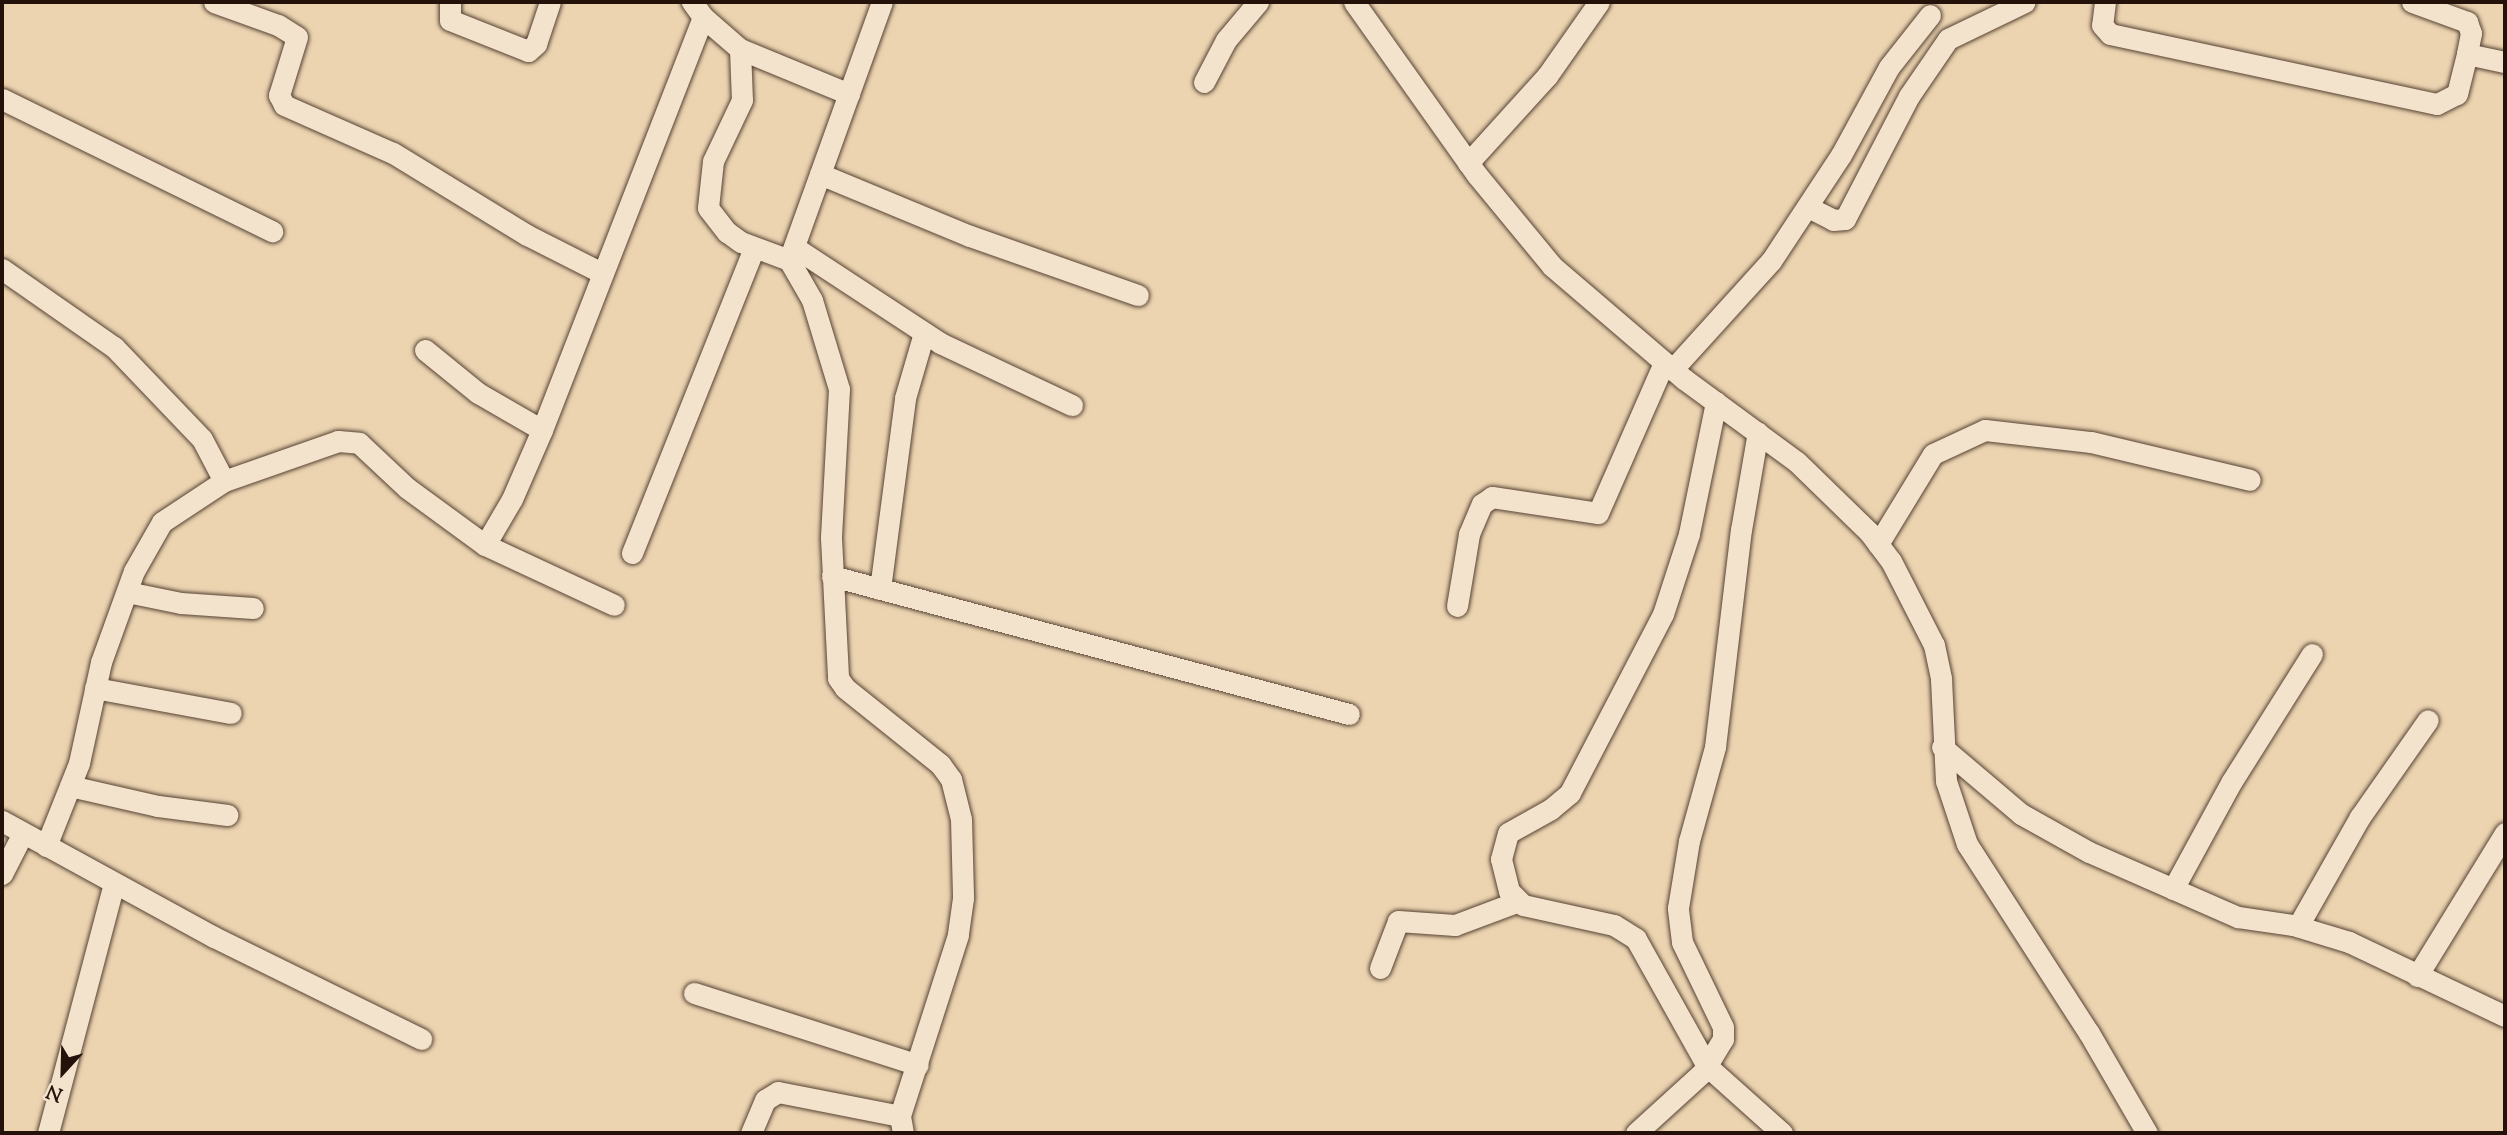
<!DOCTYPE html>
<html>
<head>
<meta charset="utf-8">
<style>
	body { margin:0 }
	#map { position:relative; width:2507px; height:1135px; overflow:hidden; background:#ecd4b1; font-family:"Sorts Mill Goudy",serif }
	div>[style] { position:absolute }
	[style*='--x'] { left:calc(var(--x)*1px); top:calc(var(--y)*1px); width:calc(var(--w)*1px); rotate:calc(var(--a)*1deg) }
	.roads { filter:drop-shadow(0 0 2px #564233) drop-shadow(0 0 2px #564233) }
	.minor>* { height:21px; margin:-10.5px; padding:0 10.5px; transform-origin:10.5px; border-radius:10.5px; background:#f3e3cc }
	span { translate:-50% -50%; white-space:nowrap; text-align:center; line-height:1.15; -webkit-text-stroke:6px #f3e3cc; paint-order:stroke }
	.frame { position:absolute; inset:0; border:4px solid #241109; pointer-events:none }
	.north { position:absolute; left:28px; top:1037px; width:70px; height:70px; -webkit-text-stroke:5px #f3e3cc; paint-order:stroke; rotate:202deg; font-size:19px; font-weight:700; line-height:28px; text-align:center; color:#241109 }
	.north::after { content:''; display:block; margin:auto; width:24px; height:32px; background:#241109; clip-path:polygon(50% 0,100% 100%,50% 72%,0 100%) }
</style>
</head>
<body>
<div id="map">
	<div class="roads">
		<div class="minor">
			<i style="--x:214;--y:2;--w:68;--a:19.8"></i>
			<i style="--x:278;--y:25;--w:22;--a:32"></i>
			<i style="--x:297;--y:37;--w:61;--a:107.2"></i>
			<i style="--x:279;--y:95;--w:11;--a:63"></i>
			<i style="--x:284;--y:105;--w:119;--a:23.8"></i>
			<i style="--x:393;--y:153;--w:157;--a:31.5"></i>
			<i style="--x:527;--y:235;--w:84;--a:26.9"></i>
			<i style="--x:450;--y:2;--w:18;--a:90"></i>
			<i style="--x:450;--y:20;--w:84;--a:21.7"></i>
			<i style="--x:528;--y:51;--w:11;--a:-41"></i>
			<i style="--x:536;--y:44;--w:44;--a:-71.6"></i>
			<i style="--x:1354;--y:2;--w:212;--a:54.6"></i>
			<i style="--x:1477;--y:175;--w:118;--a:50.5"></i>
			<i style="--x:1552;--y:266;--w:174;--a:40.6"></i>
			<i style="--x:1684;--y:379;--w:140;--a:36.3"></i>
			<i style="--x:1797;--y:462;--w:100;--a:44.2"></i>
			<i style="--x:1869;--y:532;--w:36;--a:53"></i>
			<i style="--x:1891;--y:561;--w:94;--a:62.9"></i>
			<i style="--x:1934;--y:645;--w:35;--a:78"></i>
			<i style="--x:1941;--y:679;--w:102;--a:87.2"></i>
			<i style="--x:1946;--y:781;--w:66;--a:71.6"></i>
			<i style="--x:1967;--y:844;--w:225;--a:57.2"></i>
			<i style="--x:2089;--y:1033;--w:116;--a:59.9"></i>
			<i style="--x:2105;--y:2;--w:23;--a:97"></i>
			<i style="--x:2102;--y:25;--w:12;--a:48"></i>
			<i style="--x:2110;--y:34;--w:334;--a:12.1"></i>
			<i style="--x:2437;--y:104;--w:22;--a:-27"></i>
			<i style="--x:2457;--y:94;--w:41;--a:-76"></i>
			<i style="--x:2412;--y:2;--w:59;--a:20"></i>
			<i style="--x:2467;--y:22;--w:12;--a:70"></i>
			<i style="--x:2471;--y:33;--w:21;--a:101"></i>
			<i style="--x:2467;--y:54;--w:39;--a:12"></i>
			<i style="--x:703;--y:17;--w:49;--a:40.9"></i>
			<i style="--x:740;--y:49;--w:118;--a:22.4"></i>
			<i style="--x:740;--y:49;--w:51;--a:87.8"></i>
			<i style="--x:742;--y:100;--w:68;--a:115.4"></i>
			<i style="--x:713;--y:161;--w:47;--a:96.1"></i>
			<i style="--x:708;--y:208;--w:31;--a:52"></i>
			<i style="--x:727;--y:232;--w:17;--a:36"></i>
			<i style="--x:741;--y:242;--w:51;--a:20.6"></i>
			<i style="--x:789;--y:260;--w:274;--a:-70.2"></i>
			<i style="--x:1204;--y:82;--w:47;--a:-62.4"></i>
			<i style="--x:1226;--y:40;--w:50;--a:-49.9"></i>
			<i style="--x:2;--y:99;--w:301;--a:26.1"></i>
			<i style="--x:1468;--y:163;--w:118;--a:-47.8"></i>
			<i style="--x:1547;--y:76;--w:90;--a:-54.9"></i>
			<i style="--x:820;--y:174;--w:162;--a:22.5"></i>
			<i style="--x:970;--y:236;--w:178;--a:19.4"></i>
			<i style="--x:1808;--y:207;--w:28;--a:27"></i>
			<i style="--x:1833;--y:220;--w:12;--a:-5"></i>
			<i style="--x:1845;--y:219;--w:139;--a:-62.5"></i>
			<i style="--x:1909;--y:96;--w:69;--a:-55.6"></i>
			<i style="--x:1948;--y:39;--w:85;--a:-25.7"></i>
			<i style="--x:794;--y:247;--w:175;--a:33.3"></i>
			<i style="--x:940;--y:343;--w:146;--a:25.2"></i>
			<i style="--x:789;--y:260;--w:46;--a:60.1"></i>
			<i style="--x:812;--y:300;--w:93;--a:73.1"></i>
			<i style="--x:839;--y:389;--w:149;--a:93.1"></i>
			<i style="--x:831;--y:538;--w:140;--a:87.1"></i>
			<i style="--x:838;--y:678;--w:12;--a:55"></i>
			<i style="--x:845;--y:688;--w:122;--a:38.7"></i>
			<i style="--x:940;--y:764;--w:19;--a:54"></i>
			<i style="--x:951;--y:779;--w:41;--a:76"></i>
			<i style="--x:961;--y:819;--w:79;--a:88.5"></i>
			<i style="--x:963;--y:898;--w:37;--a:98"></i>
			<i style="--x:958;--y:935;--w:190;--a:107.8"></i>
			<i style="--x:900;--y:1116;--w:17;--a:80"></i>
			<i style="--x:2;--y:269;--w:136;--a:34.9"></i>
			<i style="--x:114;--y:347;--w:127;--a:46.3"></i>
			<i style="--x:202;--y:439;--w:47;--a:62.4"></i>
			<i style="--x:425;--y:350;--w:68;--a:39.1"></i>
			<i style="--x:478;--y:393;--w:74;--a:30"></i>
			<i style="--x:1672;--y:370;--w:147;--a:-47.8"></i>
			<i style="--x:1771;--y:261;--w:127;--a:-56.6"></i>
			<i style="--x:1841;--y:155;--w:100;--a:-61.4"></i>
			<i style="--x:1889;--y:67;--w:66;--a:-51.7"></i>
			<i style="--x:1716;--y:402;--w:135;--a:101.6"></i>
			<i style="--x:1689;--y:534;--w:84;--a:108"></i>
			<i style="--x:1663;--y:614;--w:202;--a:117.5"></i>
			<i style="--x:1570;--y:793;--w:25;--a:140"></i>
			<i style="--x:1551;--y:809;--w:49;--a:150.8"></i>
			<i style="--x:1508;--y:833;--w:27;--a:105"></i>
			<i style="--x:1501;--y:859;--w:33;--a:76"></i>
			<i style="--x:1509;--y:891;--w:20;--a:45"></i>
			<i style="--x:1523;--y:905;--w:93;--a:12.4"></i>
			<i style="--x:1614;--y:925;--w:26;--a:32"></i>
			<i style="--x:1636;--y:939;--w:145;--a:60.8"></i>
			<i style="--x:1707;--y:1066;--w:101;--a:41.8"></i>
			<i style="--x:1878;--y:544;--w:105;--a:-58.6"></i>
			<i style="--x:1933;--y:454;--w:57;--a:-24.8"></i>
			<i style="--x:1985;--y:430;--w:107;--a:6.5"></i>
			<i style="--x:2091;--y:442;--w:163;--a:13.4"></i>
			<i style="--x:485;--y:545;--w:53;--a:-59.6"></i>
			<i style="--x:512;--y:499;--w:75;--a:-66.5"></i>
			<i style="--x:542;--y:430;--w:443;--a:-68.7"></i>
			<i style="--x:703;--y:17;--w:19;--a:-126"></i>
			<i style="--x:632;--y:553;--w:328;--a:-68.2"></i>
			<i style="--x:832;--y:576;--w:535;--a:14.95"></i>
			<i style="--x:880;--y:589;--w:193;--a:-82.5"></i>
			<i style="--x:905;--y:398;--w:68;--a:-73.7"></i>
			<i style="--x:127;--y:592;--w:55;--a:11.5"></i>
			<i style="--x:181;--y:603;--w:72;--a:4"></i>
			<i style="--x:1457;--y:606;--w:73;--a:-80.5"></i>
			<i style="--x:1469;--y:534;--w:33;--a:-67"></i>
			<i style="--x:1482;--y:504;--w:12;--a:-35"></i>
			<i style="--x:1492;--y:497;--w:107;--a:8.6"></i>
			<i style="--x:1598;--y:513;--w:164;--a:-66.3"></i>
			<i style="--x:95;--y:688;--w:138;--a:10.4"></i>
			<i style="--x:1942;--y:747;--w:104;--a:40.3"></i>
			<i style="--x:2021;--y:814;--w:78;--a:29.2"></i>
			<i style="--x:2089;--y:852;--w:163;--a:23.6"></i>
			<i style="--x:2238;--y:917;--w:56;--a:8.3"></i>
			<i style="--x:2293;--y:925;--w:59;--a:16.9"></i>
			<i style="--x:2349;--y:942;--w:173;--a:25.4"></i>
			<i style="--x:70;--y:786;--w:90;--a:12.8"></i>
			<i style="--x:158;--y:806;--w:70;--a:7.4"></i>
			<i style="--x:2;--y:821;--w:242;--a:28.7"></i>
			<i style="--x:214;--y:937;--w:231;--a:26.2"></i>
			<i style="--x:46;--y:846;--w:89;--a:-68.3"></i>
			<i style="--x:79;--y:763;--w:103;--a:-77.7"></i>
			<i style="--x:101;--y:662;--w:97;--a:-70.1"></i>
			<i style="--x:134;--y:571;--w:56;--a:-60.3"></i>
			<i style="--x:162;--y:522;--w:74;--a:-33.5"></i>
			<i style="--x:224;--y:481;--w:121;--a:-19.3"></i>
			<i style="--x:338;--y:441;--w:21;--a:5"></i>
			<i style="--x:359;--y:443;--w:66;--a:43.2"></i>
			<i style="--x:407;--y:488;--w:97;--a:36.2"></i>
			<i style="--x:485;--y:545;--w:142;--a:24.9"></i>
			<i style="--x:2;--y:874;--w:46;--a:-62.9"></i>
			<i style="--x:2173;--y:889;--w:123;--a:-61.4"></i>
			<i style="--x:2232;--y:781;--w:150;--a:-57.8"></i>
			<i style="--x:2298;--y:926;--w:125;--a:-60.4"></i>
			<i style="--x:2360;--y:817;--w:118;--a:-55"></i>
			<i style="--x:1380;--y:968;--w:50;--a:-69"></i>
			<i style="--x:1398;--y:921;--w:57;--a:4"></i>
			<i style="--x:1455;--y:925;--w:68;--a:-20.6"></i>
			<i style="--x:2417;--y:976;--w:168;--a:-58.4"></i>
			<i style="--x:694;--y:993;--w:235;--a:17.8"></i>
			<i style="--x:48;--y:1133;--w:258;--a:-75.2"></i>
			<i style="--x:751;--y:1133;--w:36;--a:-67"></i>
			<i style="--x:765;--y:1100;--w:15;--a:-32"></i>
			<i style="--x:778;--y:1092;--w:124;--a:11.1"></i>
			<i style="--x:1636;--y:1133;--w:91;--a:-42.3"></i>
			<i style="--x:1703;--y:1072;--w:39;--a:-59"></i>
			<i style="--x:1723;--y:1039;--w:12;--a:-90"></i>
			<i style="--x:1723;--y:1027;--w:94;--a:-115.8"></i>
			<i style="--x:1682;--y:942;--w:34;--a:-97"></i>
			<i style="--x:1678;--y:908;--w:68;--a:-80.7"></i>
			<i style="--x:1689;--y:841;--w:98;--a:-74.5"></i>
			<i style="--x:1715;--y:747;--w:219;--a:-83.2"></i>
			<i style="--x:1741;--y:530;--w:99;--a:-80.2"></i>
		</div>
	</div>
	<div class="frame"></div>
	<div class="north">N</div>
</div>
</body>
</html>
